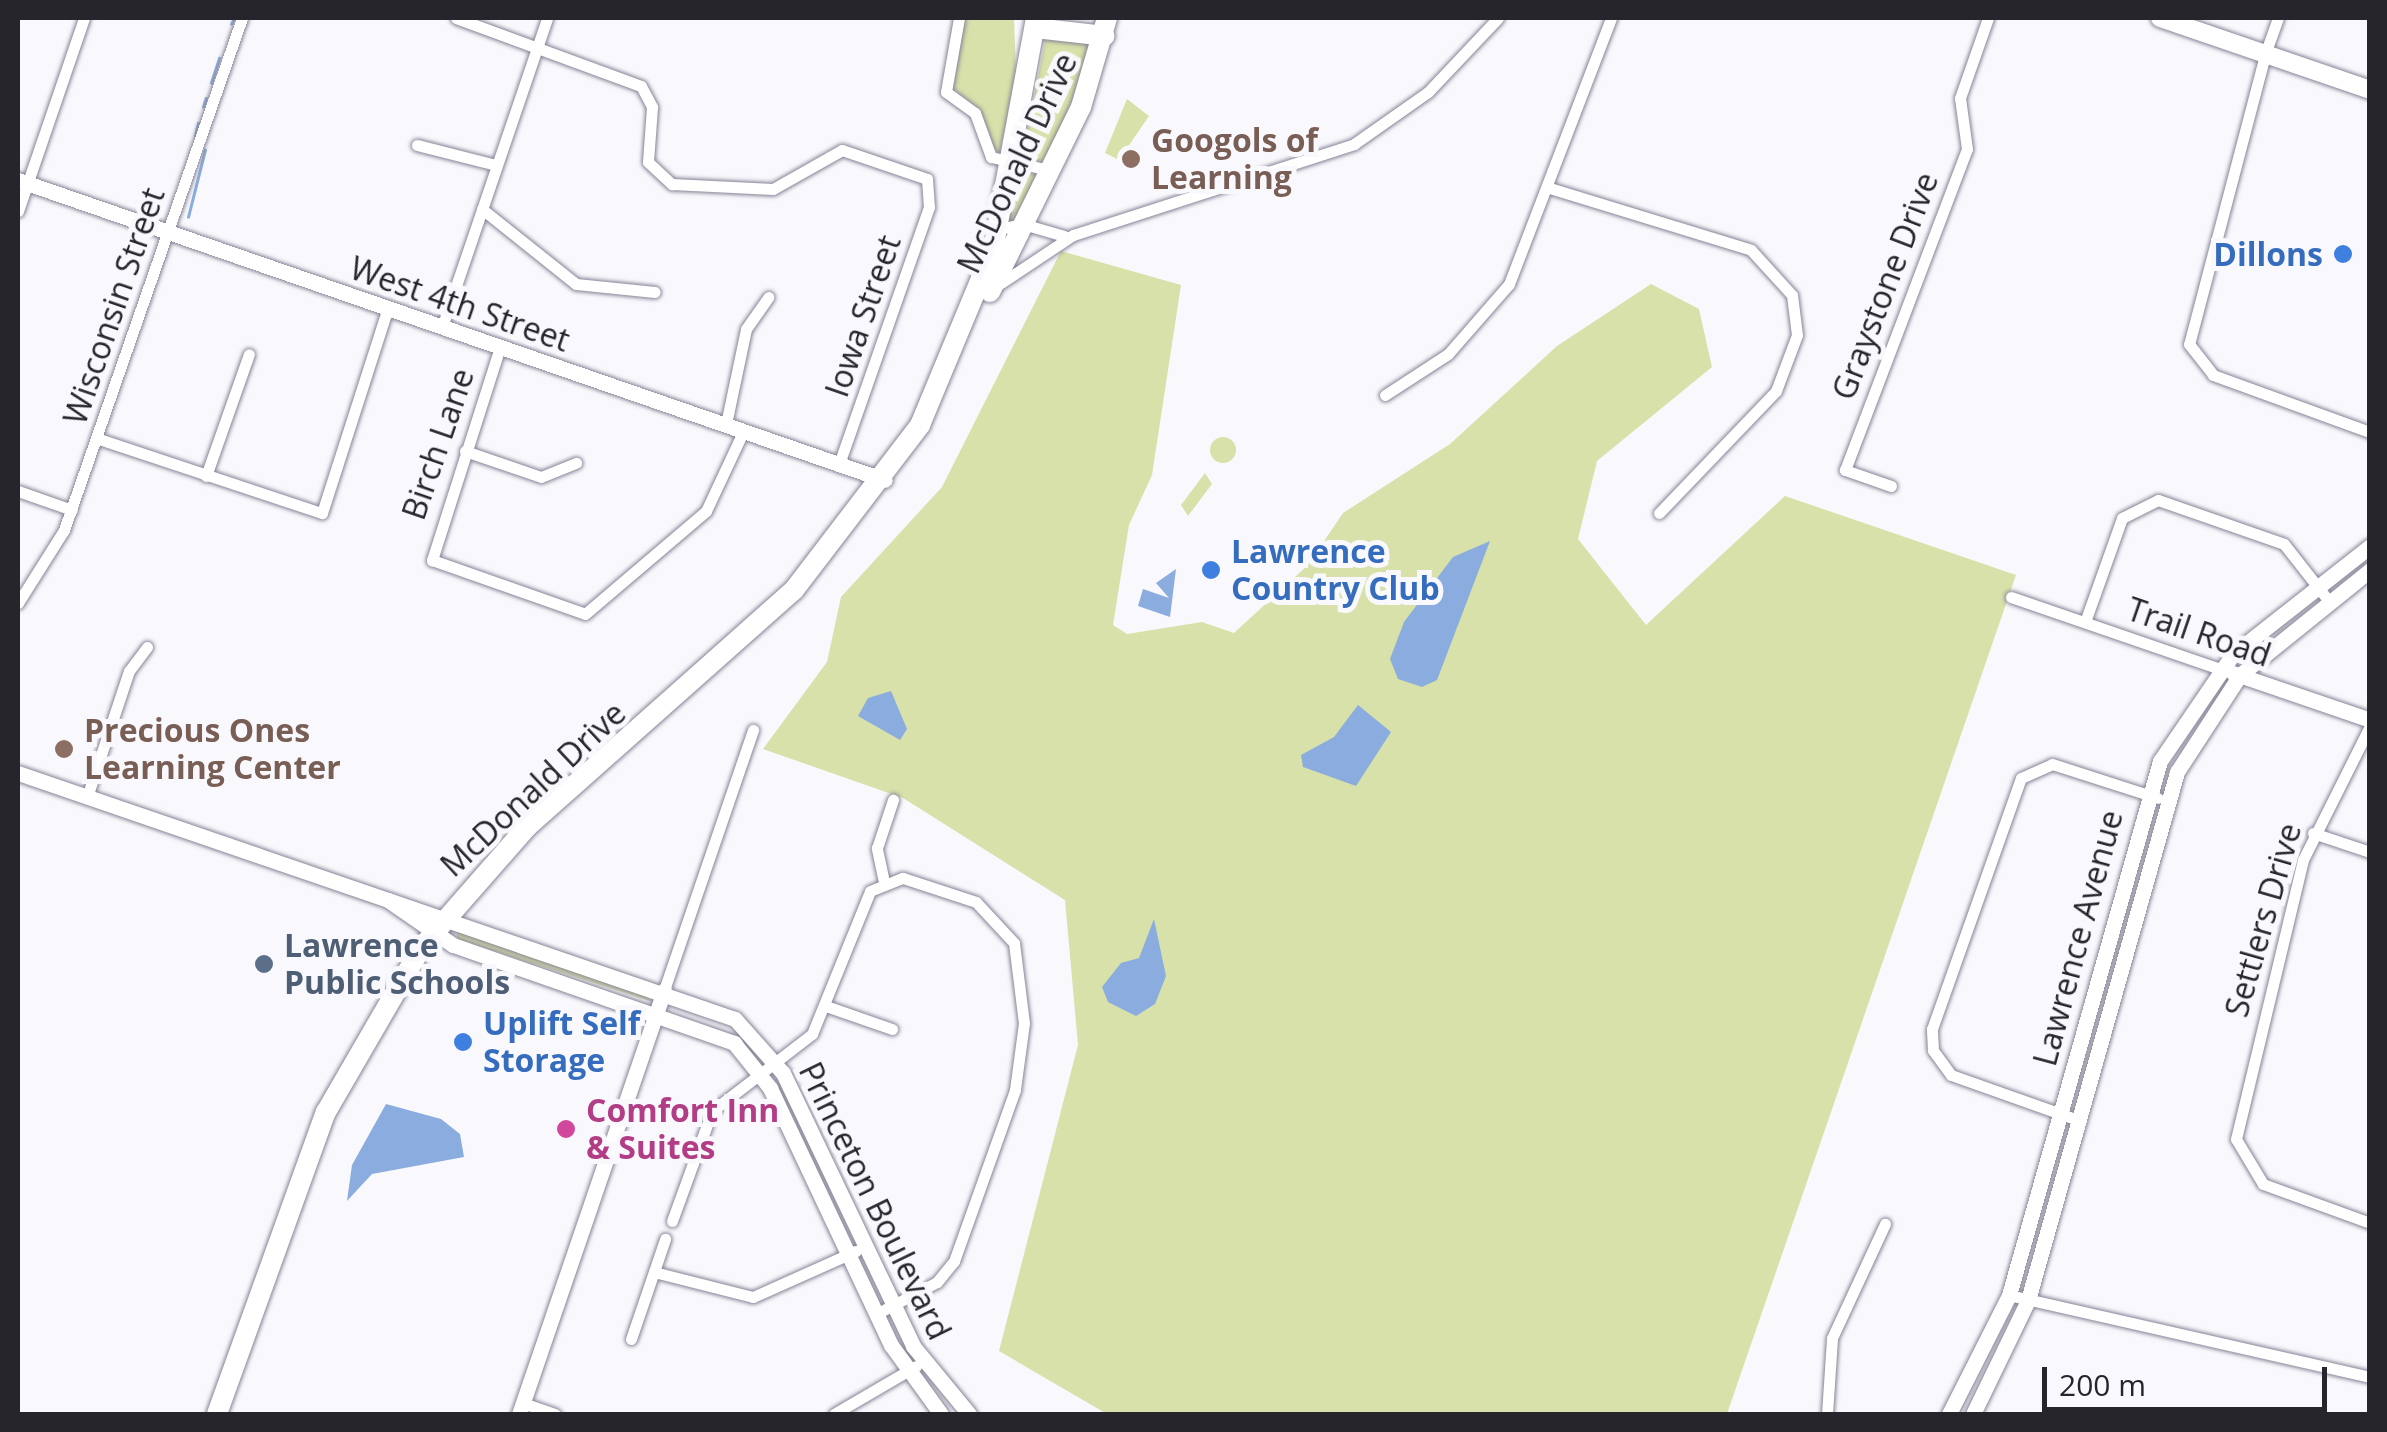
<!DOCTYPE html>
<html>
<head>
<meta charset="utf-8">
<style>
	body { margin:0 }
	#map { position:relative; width:2387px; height:1432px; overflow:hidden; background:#f9f9fd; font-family:"Open Sans",sans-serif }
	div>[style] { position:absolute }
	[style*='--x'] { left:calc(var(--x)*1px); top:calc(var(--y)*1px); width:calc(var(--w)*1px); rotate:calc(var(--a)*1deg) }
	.green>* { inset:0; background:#d7e1a9 }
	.round { border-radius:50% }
	.water>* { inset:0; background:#8aacde }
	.stream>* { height:2.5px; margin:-1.25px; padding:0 1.25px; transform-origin:1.25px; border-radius:1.25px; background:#8aacde }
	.roads { filter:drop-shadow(0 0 2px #868396) drop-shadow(0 0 2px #868396) }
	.street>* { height:11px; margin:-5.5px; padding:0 5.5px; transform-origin:5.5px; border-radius:5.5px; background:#fff }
	.secondary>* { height:15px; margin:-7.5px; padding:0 7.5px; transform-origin:7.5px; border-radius:7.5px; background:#fff }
	.primary>* { height:18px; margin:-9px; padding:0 9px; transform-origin:9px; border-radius:9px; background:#fff }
	.highway>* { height:20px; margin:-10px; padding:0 10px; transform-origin:10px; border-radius:10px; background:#fff }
	.dots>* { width:28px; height:28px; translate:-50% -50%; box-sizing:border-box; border:5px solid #f9f9fd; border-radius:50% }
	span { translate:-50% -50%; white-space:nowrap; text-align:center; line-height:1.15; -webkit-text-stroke:10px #f9f9fd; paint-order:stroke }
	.education-label { font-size:32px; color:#785e54; font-weight:700 }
	.left { translate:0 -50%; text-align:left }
	.street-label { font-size:32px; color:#26252c }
	.shop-label { font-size:32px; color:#366cbe; font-weight:700 }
	.right { translate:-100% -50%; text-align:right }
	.service-label { font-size:32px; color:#4e5e75; font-weight:700 }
	.hotel-label { font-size:32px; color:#b23c85; font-weight:700 }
	.frame { position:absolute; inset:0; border:20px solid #26252c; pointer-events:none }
	.scale { position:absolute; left:2042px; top:1367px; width:285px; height:45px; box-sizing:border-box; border:5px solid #26252c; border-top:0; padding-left:12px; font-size:30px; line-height:35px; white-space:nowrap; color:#26252c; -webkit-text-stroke:8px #f9f9fd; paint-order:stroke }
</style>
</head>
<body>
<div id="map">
	<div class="green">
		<i style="clip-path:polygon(965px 18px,1014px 18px,1016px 75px,1000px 152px,990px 147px,979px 109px,951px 87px)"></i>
		<i style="clip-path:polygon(1046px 36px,1092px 41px,1088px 71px,1044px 162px,1022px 158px)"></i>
		<i style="clip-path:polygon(1127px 99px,1149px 116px,1119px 160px,1105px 153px)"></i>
		<i style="clip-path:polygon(1020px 171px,1037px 175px,1021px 220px,1007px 222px)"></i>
		<i style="clip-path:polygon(1061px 251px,1181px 285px,1152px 475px,1129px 525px,1113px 625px,1127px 634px,1202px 622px,1234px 633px,1308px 565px,1343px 513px,1450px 444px,1557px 346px,1651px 284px,1699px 309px,1712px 367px,1597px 461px,1578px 539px,1646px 625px,1785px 496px,2016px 575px,1727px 1414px,1107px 1414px,999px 1351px,1078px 1045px,1065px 900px,903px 798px,763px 749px,827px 662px,841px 597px,942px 487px)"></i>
		<i class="round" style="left:1210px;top:437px;width:26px;height:26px"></i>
		<i style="clip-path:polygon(1205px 473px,1212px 484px,1188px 516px,1181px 505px)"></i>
		<i style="clip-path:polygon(457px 931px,647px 995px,650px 1001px,457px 939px)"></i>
	</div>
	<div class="water">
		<i style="clip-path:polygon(1490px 541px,1437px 680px,1422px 687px,1398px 679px,1390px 659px,1404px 622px,1453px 557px)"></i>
		<i style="clip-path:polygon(1176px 569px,1170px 617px,1138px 606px,1143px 589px,1169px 598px,1156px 583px)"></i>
		<i style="clip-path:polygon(891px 691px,907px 729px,900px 740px,858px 716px,868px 698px)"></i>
		<i style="clip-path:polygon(1358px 705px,1391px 732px,1356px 786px,1303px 767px,1301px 755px,1334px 737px)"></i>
		<i style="clip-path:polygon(1154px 919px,1166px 976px,1155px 1004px,1136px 1016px,1108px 1002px,1102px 987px,1121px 963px,1139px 958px)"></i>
		<i style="clip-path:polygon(386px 1104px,441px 1119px,460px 1134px,464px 1157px,372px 1174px,347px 1201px,352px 1165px)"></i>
	</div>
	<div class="stream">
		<i style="--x:231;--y:24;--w:7;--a:-63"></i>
		<i style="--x:211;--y:83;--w:26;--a:-72"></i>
		<i style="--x:203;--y:107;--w:9;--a:-72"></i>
		<i style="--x:195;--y:136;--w:13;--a:-77"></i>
		<i style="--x:188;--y:217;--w:69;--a:-75.8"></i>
	</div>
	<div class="roads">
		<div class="street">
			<i style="--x:456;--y:18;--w:197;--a:20.2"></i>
			<i style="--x:641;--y:86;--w:24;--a:62"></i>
			<i style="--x:652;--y:107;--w:55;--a:94.2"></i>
			<i style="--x:648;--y:162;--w:33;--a:43"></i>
			<i style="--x:672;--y:184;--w:101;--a:2.8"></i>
			<i style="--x:773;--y:189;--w:79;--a:-29.5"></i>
			<i style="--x:842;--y:150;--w:90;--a:18.8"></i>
			<i style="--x:927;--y:179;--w:28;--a:86"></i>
			<i style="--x:929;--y:207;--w:272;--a:109.3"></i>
			<i style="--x:959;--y:18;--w:75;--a:100"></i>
			<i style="--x:946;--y:92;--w:36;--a:36"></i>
			<i style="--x:975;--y:113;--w:47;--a:70"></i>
			<i style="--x:991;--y:157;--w:59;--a:12.6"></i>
			<i style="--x:2265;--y:55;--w:299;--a:104.7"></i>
			<i style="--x:2189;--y:344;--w:39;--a:52"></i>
			<i style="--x:2213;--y:375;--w:167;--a:20"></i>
			<i style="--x:2264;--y:57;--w:41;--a:-70.3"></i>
			<i style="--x:417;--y:145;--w:81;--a:14.2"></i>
			<i style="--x:1550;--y:188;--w:210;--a:17.1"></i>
			<i style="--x:1751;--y:250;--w:61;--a:47.7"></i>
			<i style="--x:1792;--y:295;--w:40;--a:82.9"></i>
			<i style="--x:1797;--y:335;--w:60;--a:110.6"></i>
			<i style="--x:1776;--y:391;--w:169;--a:133.8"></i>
			<i style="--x:482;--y:209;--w:120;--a:38.6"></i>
			<i style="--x:576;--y:284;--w:79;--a:5.8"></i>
			<i style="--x:18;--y:211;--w:204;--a:-71.1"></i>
			<i style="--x:999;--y:229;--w:25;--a:-12"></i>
			<i style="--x:1023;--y:224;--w:43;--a:16.3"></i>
			<i style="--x:1001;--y:283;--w:87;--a:-33.7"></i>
			<i style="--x:1073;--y:235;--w:295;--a:-17.9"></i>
			<i style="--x:1354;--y:144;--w:90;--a:-35.1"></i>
			<i style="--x:1428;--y:92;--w:102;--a:-46.6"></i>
			<i style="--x:442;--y:327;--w:326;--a:-71.2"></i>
			<i style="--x:500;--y:347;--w:224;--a:107.7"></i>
			<i style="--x:432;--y:560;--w:162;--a:19.4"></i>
			<i style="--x:585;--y:614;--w:159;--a:-40.4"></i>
			<i style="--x:706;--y:511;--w:89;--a:-64.9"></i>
			<i style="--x:1385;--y:395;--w:75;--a:-33.1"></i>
			<i style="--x:1448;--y:354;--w:93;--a:-48.9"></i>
			<i style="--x:1509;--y:284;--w:285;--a:-69"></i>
			<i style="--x:726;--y:424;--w:97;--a:-78.1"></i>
			<i style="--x:746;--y:329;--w:39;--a:-55"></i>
			<i style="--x:96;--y:438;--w:238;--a:18.4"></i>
			<i style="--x:322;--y:513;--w:215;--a:-72.2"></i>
			<i style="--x:465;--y:451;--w:80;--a:18.9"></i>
			<i style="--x:541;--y:477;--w:38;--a:-22"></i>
			<i style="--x:206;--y:476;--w:129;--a:-70.6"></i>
			<i style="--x:1891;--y:486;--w:49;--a:-160.8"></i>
			<i style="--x:1845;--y:470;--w:343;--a:-69.2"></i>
			<i style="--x:1967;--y:149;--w:51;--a:-97.8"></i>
			<i style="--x:1960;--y:98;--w:85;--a:-70.7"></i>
			<i style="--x:18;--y:491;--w:57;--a:19.4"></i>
			<i style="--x:2011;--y:597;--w:221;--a:19"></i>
			<i style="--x:18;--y:603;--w:86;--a:-57.8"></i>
			<i style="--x:64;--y:530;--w:542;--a:-70.83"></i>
			<i style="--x:2085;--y:622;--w:110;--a:-70.4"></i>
			<i style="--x:2122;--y:518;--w:40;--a:-26.6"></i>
			<i style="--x:2158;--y:500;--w:133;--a:19.2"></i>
			<i style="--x:2284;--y:544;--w:71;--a:51.8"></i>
			<i style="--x:2370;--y:726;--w:150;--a:116.6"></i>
			<i style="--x:2303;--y:860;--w:287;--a:103.5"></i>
			<i style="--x:2236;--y:1139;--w:52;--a:59"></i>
			<i style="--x:2263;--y:1184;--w:114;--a:20"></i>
			<i style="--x:87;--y:797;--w:133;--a:-71.6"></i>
			<i style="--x:129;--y:671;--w:30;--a:-53"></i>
			<i style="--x:2313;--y:833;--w:60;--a:18.4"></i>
			<i style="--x:884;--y:882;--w:35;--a:-102"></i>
			<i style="--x:877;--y:848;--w:51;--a:-71.6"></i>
			<i style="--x:664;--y:990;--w:275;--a:-71.1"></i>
			<i style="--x:826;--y:1006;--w:70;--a:19.2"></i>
			<i style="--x:2078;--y:1120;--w:135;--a:-160.5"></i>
			<i style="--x:1951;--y:1075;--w:31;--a:-126"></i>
			<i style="--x:1933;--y:1050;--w:21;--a:-93"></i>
			<i style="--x:1932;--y:1029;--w:266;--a:-70.5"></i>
			<i style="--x:2021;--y:778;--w:34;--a:-24"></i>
			<i style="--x:2052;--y:764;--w:111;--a:17.8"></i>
			<i style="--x:672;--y:1221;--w:117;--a:-70"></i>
			<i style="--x:712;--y:1111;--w:126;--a:-37.6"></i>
			<i style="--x:812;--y:1034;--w:154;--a:-67.9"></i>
			<i style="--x:870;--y:891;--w:35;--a:-22"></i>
			<i style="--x:903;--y:878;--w:77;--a:18.2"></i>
			<i style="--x:976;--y:902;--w:56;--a:47.2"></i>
			<i style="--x:1014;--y:943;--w:81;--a:82.9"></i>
			<i style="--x:1024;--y:1023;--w:68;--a:97.7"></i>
			<i style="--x:1015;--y:1090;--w:182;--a:109.6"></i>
			<i style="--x:954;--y:1261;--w:27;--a:129"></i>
			<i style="--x:937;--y:1282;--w:69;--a:152.3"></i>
			<i style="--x:654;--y:1272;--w:102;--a:14.2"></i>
			<i style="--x:753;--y:1297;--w:113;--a:-24.1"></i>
			<i style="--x:2009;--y:1295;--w:370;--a:12.8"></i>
			<i style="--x:631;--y:1339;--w:106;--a:-71.2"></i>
			<i style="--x:523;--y:1403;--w:34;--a:19"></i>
			<i style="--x:834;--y:1414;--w:95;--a:-30.3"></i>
			<i style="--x:1827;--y:1414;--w:76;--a:-86.2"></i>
			<i style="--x:1832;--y:1338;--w:126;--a:-65.1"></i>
		</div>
		<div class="secondary">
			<i style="--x:18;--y:180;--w:917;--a:19.09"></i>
			<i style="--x:2233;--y:673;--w:145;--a:18.9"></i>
			<i style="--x:18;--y:773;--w:758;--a:18.94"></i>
			<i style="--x:735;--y:1019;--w:72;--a:48.4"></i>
			<i style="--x:783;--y:1073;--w:302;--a:64.5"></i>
			<i style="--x:913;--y:1346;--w:88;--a:50.5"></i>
			<i style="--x:388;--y:900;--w:79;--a:34.7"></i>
			<i style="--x:453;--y:945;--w:298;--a:19.2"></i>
			<i style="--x:734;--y:1043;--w:58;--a:51.3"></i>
			<i style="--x:770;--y:1088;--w:284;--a:64.8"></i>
			<i style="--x:891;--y:1345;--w:85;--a:54.1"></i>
			<i style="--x:519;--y:1414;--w:448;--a:-71.1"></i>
			<i style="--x:1949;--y:1414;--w:133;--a:-63.2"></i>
			<i style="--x:2009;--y:1295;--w:555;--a:-74.21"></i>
			<i style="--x:2160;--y:761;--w:130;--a:-55.7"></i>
			<i style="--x:2233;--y:654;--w:174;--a:-38.2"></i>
			<i style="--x:1973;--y:1414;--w:127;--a:-64.2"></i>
			<i style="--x:2028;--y:1300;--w:549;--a:-74.24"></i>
			<i style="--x:2177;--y:772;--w:116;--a:-57"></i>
			<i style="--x:2240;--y:675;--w:167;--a:-38.9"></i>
		</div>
		<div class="primary">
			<i style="--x:2160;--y:18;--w:222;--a:18.9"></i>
		</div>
		<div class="highway">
			<i style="--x:1035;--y:28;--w:70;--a:6.5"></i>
			<i style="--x:990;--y:292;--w:206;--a:-63.8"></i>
			<i style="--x:1081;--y:107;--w:93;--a:-73.7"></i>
			<i style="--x:217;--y:1414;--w:321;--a:-70.2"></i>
			<i style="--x:326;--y:1112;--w:190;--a:-59.9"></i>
			<i style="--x:421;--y:948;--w:161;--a:-48.8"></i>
			<i style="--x:527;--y:827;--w:357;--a:-41.6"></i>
			<i style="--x:794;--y:590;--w:208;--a:-52.6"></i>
			<i style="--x:920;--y:425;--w:190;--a:-67.4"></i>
			<i style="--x:993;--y:250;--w:236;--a:-79.5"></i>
		</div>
	</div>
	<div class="dots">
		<i style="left:1131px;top:159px;background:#8d6e63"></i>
		<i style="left:2343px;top:254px;background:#3f7fe0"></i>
		<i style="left:1211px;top:570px;background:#3f7fe0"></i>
		<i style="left:64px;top:749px;background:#8d6e63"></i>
		<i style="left:264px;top:964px;background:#5c6f8a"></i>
		<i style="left:463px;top:1042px;background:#3f7fe0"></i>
		<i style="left:566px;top:1129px;background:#d1479c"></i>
	</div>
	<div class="education-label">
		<span class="left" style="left:1151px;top:159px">Googols of<br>Learning</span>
		<span class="left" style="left:84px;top:749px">Precious Ones<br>Learning Center</span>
	</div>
	<div class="street-label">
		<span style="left:1017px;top:163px;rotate:-65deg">McDonald Drive</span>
		<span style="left:1885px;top:286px;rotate:-69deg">Graystone Drive</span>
		<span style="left:460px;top:304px;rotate:19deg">West 4th Street</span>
		<span style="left:114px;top:306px;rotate:-71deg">Wisconsin Street</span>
		<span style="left:863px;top:316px;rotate:-71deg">Iowa Street</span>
		<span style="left:438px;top:444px;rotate:-71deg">Birch Lane</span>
		<span style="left:2199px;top:632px;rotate:19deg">Trail Road</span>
		<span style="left:533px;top:789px;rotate:-43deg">McDonald Drive</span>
		<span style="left:2263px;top:920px;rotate:-74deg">Settlers Drive</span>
		<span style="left:2078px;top:938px;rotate:-75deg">Lawrence Avenue</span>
		<span style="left:875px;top:1201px;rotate:64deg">Princeton Boulevard</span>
	</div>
	<div class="shop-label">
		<span class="right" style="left:2323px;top:254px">Dillons</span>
		<span class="left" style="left:1231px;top:570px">Lawrence<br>Country Club</span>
		<span class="left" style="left:483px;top:1042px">Uplift Self<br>Storage</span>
	</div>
	<div class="service-label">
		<span class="left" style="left:284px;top:964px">Lawrence<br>Public Schools</span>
	</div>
	<div class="hotel-label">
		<span class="left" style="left:586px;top:1129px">Comfort Inn<br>&amp; Suites</span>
	</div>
	<div class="frame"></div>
	<div class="scale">200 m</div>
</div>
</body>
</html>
